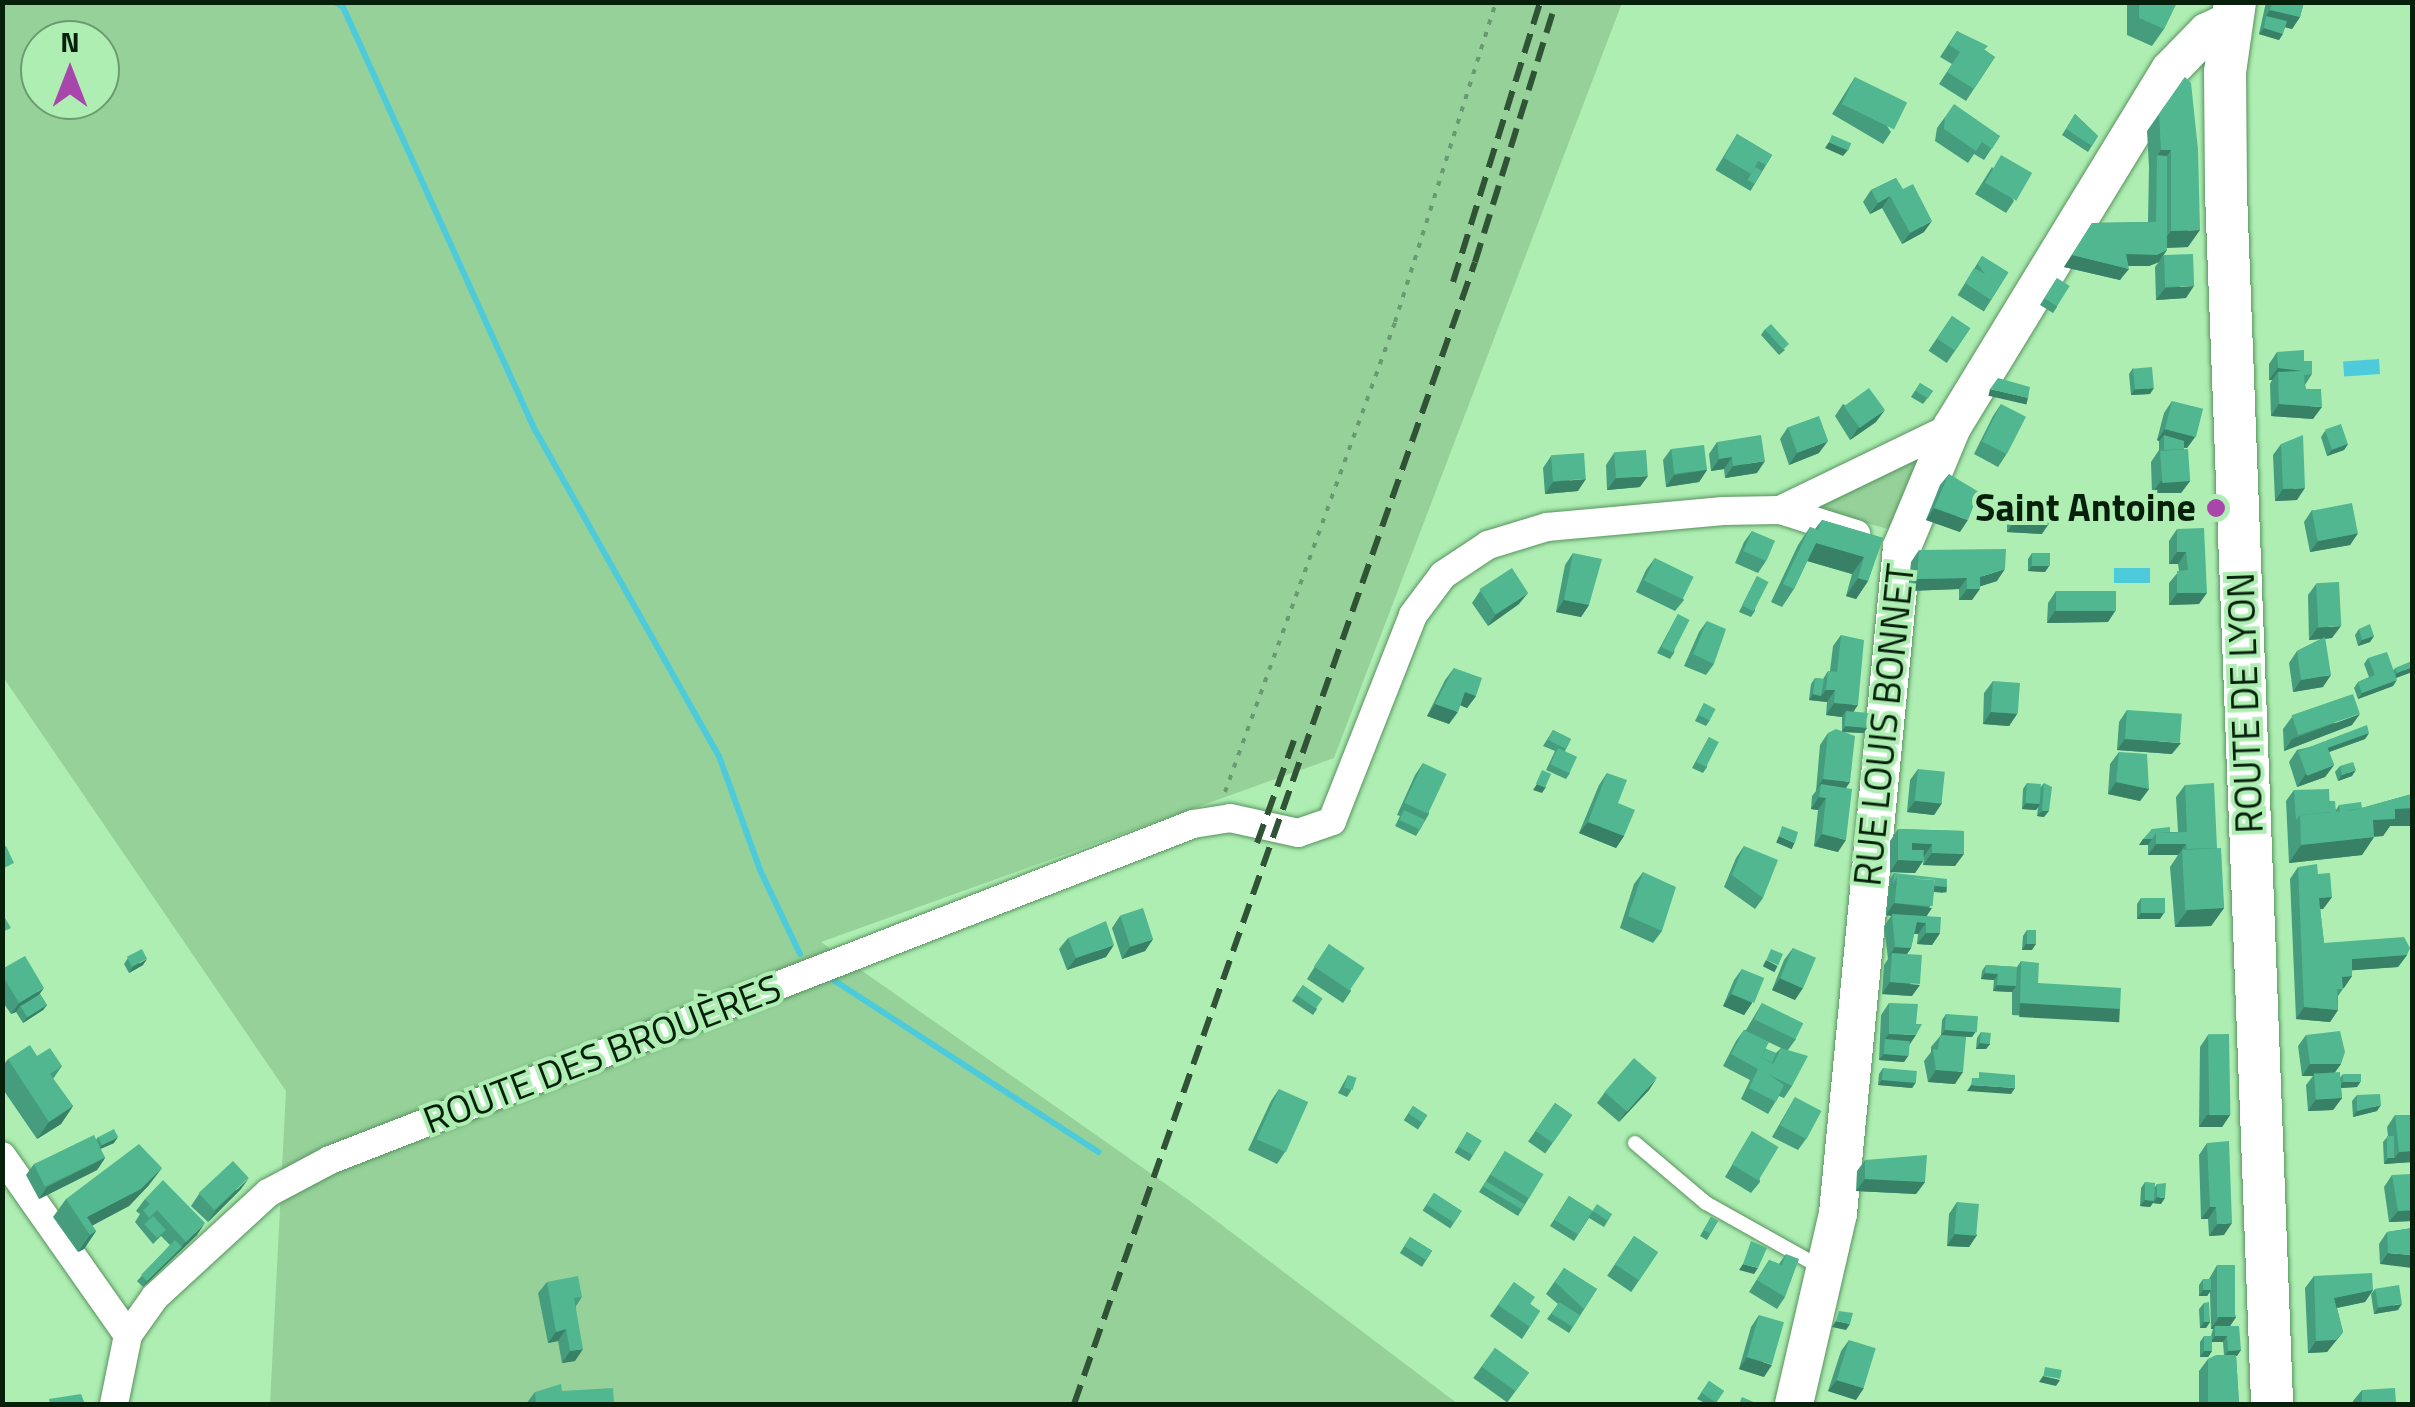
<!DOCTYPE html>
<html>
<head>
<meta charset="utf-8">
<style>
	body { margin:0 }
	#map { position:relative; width:2415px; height:1407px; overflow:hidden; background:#aeeeb3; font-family:"Titillium Web",sans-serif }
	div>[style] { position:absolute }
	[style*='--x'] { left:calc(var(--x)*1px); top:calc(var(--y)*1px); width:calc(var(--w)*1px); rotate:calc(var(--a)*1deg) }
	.green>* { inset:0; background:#96d19a }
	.water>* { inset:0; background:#4dcbdb; transform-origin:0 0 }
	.stream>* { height:6px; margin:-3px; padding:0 3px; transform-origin:3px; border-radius:3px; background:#4dcbdb }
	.path>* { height:4px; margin-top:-2px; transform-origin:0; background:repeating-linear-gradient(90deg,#69996e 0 5px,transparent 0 13px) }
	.roads { filter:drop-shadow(0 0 2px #57935d) drop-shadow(0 0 2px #57935d) }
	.lane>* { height:14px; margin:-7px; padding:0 7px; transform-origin:7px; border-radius:7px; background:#fff }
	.street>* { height:28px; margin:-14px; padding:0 14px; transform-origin:14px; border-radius:14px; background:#fff }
	.secondary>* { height:38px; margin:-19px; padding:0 19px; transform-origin:19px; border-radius:19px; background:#fff }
	.primary>* { height:42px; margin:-21px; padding:0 21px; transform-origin:21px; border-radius:21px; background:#fff }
	.rail>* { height:6px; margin-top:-3px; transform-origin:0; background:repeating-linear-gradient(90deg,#305335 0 20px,transparent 0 30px) }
	.wall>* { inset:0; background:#459d7d; transform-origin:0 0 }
	.shaded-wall>* { inset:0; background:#388066; transform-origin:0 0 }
	.building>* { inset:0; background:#50b791; transform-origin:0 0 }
	.dots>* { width:28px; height:28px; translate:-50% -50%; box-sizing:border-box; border:5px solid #aeeeb3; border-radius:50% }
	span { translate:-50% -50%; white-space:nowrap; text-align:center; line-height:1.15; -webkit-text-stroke:8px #aeeeb3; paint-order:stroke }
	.poi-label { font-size:38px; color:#07200b; font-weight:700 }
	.right { translate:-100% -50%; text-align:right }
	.street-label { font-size:38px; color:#07200b }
	.frame { position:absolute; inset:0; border:5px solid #07200b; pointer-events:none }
	.north { position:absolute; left:20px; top:20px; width:100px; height:100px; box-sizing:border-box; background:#aeeeb3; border:2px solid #6b9c70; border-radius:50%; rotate:0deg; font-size:28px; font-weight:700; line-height:40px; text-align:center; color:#07200b }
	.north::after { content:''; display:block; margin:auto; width:35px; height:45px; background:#a946ac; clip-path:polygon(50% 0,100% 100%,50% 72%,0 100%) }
</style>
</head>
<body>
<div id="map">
	<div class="green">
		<i style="clip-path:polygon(evenodd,2px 3px,1622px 3px,1334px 758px,821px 942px,1190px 1201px,1458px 1404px,270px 1404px,286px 1091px,3px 677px,2px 3px,40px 40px,100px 40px,100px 100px,40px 100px,40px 40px)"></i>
		<i style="clip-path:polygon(1923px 456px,1892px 530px,1825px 512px,1823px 500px)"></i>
	</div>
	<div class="water">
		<i style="left:2379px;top:359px;width:15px;height:36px;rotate:86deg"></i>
		<i style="left:2114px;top:568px;width:36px;height:15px"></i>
	</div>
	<div class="stream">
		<i style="--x:335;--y:2;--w:9;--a:32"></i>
		<i style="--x:343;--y:7;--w:462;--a:65.6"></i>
		<i style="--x:534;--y:428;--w:377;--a:60.6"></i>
		<i style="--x:719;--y:756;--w:121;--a:70.2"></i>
		<i style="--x:760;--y:870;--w:93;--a:64.5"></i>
		<i style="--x:835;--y:981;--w:314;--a:33"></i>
	</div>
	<div class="path">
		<i style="--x:1225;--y:792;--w:500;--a:-70.1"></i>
		<i style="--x:1395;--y:322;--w:336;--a:-72.5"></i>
	</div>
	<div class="roads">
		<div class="lane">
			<i style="--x:1635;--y:1143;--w:93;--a:40.2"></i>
			<i style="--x:1706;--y:1203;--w:131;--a:29.3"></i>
		</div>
		<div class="street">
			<i style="--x:1780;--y:510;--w:191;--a:-25.8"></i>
			<i style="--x:2;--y:1156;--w:219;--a:54.9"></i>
			<i style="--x:114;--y:1404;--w:70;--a:-78.5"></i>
			<i style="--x:128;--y:1335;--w:47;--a:-54.6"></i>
			<i style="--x:155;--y:1297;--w:154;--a:-42.6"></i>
			<i style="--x:268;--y:1193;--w:70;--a:-28"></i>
			<i style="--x:330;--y:1160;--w:926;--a:-21.27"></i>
			<i style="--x:1193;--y:824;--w:37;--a:-9"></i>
			<i style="--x:1230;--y:818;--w:70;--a:12.4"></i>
			<i style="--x:1298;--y:833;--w:36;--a:-19"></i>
			<i style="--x:1332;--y:821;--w:221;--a:-68.5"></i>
			<i style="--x:1413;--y:615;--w:50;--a:-53.1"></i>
			<i style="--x:1443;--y:575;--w:54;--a:-33.7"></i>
			<i style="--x:1488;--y:545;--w:62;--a:-17"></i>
			<i style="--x:1547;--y:527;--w:177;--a:-5.2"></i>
			<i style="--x:1723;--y:511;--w:57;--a:-1"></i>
			<i style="--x:1780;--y:510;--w:80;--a:17.5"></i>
		</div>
		<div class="secondary">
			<i style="--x:1794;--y:1404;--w:196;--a:-77"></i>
			<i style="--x:1838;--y:1213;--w:669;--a:-84.51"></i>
			<i style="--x:1902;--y:547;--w:130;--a:-67.4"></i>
			<i style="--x:1952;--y:427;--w:418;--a:-58.6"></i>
			<i style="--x:2170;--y:70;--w:53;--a:-45.8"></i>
			<i style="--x:2207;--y:32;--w:26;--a:-25"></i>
		</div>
		<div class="primary">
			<i style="--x:2235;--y:2;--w:71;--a:98.1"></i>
			<i style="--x:2225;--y:72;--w:121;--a:89.5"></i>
			<i style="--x:2226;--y:193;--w:1212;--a:87.82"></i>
		</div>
	</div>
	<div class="rail">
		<i style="--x:1453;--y:282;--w:293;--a:-72.7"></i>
		<i style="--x:1257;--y:843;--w:109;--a:-70.2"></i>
		<i style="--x:1074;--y:1404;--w:1210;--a:-70.65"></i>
		<i style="--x:1475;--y:262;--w:272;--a:-72.7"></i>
	</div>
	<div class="wall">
		<i style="clip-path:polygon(2125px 2px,2177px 2px,2164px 29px,2152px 46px,2127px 35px,2127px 3px)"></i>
		<i style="clip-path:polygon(2266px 2px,2304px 2px,2300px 17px,2292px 29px,2285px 27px,2279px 40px,2259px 34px)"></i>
		<i style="clip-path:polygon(1957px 31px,1995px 57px,1966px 101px,1939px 84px,1952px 64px,1940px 57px)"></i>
		<i style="clip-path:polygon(1855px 77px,1891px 132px,1883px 144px,1832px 114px)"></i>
		<i style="clip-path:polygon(2185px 77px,2188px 247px,2167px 248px,2159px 262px,2149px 266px,2128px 266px,2120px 280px,2064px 267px,2092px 223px,2148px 222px,2149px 167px,2147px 131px)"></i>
		<i style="clip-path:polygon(2075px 114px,2098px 136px,2088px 152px,2062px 135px)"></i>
		<i style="clip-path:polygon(1945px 117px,2000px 136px,1984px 160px,1974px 154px,1968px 163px,1935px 141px,1937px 128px)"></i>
		<i style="left:1737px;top:134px;width:41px;height:42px;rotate:31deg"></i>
		<i style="clip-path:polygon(1992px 167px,2014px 201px,2006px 213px,1975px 194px)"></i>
		<i style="clip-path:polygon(1896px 178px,1924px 232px,1902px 244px,1882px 208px,1870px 214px,1863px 202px,1871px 190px)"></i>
		<i style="clip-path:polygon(2164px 255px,2186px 298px,2156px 300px,2155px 267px)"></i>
		<i style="left:1982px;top:256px;width:31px;height:46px;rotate:32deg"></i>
		<i style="clip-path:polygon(2057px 278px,2057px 307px,2053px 313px,2040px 305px)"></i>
		<i style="left:1952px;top:316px;width:22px;height:42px;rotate:34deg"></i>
		<i style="clip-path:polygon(1765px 329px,1785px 350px,1779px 355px,1761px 335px)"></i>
		<i style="clip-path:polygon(2277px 352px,2304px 361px,2312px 374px,2305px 385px,2313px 419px,2271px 416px,2270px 384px,2272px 380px,2269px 380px,2269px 364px)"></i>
		<i style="clip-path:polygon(2133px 368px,2150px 394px,2131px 395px,2129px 374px)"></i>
		<i style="clip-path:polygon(1920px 383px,1933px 391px,1923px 404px,1911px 397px)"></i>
		<i style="clip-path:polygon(2172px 401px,2195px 437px,2187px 448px,2184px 448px,2190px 481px,2181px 493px,2152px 493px,2151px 462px,2159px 450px,2159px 441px,2157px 440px,2164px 413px)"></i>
		<i style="clip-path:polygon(1843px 404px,1876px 422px,1850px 440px,1835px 416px)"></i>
		<i style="clip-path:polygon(2001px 404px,2006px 455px,1998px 467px,1974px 454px,1993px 416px)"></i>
		<i style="clip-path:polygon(1788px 427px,1819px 453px,1789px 465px,1780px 439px)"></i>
		<i style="clip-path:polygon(2325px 431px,2348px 444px,2344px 450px,2327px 456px,2321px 437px)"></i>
		<i style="clip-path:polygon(1717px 442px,1757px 473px,1725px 478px,1724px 469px,1711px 471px,1709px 454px)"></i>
		<i style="clip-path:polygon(2281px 444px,2297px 500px,2275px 501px,2273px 455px)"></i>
		<i style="clip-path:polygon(1671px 449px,1707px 470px,1699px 482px,1666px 487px,1663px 460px)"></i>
		<i style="clip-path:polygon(1614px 453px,1640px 487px,1607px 490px,1606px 465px)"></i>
		<i style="clip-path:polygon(1551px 456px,1578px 491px,1545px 494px,1543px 468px)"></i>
		<i style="clip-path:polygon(1949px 474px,1960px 532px,1926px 520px,1940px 485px)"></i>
		<i style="clip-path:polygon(2016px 501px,2042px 534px,2007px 532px,2007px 513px)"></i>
		<i style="clip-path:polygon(2312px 510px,2358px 533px,2350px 545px,2310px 552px,2304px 522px)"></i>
		<i style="clip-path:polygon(1822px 520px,1883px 538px,1868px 581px,1856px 599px,1846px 596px,1852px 574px,1807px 561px,1794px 589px,1782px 607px,1771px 602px,1798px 545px,1810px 527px,1815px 529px)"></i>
		<i style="clip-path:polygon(2177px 529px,2206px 571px,2199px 604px,2169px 605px,2169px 583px,2179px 571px,2178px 564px,2169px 564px,2169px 541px)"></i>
		<i style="clip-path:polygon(1752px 531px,1766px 561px,1758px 573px,1735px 563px,1744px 542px)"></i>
		<i style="clip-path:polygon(1919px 550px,1997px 581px,1980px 586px,1972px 600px,1959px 600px,1959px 589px,1908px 591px,1911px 562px)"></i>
		<i style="clip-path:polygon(1573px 553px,1589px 605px,1581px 617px,1556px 612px,1565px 565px)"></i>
		<i style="clip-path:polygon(2032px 553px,2049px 566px,2045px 572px,2028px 571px,2028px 559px)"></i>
		<i style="clip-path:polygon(1655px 558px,1684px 600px,1675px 611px,1636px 592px,1646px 570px)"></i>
		<i style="clip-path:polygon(1757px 576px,1755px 611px,1751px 617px,1739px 612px)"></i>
		<i style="clip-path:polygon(2316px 584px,2332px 638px,2325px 639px,2323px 687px,2293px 692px,2289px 663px,2297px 651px,2321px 639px,2309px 640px,2308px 595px)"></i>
		<i style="clip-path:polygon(1480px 591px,1519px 604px,1488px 626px,1472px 603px)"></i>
		<i style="clip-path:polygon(2056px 591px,2108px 622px,2047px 623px,2048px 603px)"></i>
		<i style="clip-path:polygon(1678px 614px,1674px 653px,1670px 659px,1657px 653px)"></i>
		<i style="clip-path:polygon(1707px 621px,1714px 664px,1706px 675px,1684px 666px,1699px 632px)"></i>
		<i style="clip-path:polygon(2359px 629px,2374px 636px,2370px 642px,2358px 646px,2355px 635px)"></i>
		<i style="clip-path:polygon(1841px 635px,1854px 711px,1864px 733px,1845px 732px,1846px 788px,1838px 852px,1814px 846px,1818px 810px,1811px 809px,1812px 796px,1816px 791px,1820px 745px,1828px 733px,1842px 731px,1842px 717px,1826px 715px,1827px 702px,1809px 700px,1811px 684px,1815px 678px,1823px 679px,1828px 671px,1830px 671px,1833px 646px)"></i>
		<i style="clip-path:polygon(2368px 658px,2394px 670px,2395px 668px,2412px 672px,2396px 678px,2393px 686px,2358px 699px,2354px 688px,2358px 682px,2369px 677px,2364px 664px)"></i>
		<i style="clip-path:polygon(1454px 668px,1476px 696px,1467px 708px,1460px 705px,1449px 724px,1427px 716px,1445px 680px)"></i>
		<i style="clip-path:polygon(1993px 681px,2017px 714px,2009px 726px,1983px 724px,1984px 693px)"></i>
		<i style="clip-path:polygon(1704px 703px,1710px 720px,1706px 726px,1695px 721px)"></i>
		<i style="clip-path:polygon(2127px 710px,2172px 754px,2117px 750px,2119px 722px)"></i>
		<i style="clip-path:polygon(2292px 717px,2352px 725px,2284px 751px,2283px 729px)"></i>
		<i style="clip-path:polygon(1553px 730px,1571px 739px,1565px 751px,1570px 773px,1566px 779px,1546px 770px,1555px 751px,1543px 746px)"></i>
		<i style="clip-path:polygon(2369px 733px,2365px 739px,2329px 752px,2334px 765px,2325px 777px,2297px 787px,2289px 762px,2297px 750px)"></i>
		<i style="clip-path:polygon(1709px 737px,1707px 767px,1703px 773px,1692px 768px)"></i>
		<i style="clip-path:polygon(2119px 752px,2149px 789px,2140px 801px,2108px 794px,2110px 764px)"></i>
		<i style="clip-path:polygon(1423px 763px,1429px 814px,1416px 836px,1395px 826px,1400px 816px,1397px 815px,1415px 775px)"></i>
		<i style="clip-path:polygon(2340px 766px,2352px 776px,2338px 781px,2335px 772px)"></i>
		<i style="clip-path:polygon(1918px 769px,1942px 803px,1934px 815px,1907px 812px,1910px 780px)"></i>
		<i style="clip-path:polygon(1607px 773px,1618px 803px,1624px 836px,1616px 848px,1579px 833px,1599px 785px)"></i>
		<i style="clip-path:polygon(2027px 783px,2040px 788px,2044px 783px,2044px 817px,2037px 816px,2038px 807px,2036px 810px,2022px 809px,2023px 789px)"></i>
		<i style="clip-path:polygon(2185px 785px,2217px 848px,2224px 908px,2211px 926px,2175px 927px,2170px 867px,2178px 855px,2148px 855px,2148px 845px,2139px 845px,2152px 829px,2170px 832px,2178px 832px,2176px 797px)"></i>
		<i style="clip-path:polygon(2294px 790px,2330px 801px,2336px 810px,2339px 805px,2362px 808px,2412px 794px,2412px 826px,2390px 826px,2383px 836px,2374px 837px,2362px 855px,2289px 863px,2286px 801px)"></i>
		<i style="clip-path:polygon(1898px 829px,1964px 831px,1955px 866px,1923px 865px,1924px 856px,1923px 861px,1915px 873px,1890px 872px,1890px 841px)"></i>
		<i style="clip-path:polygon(1744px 846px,1763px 898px,1755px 909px,1724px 887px,1736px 858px)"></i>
		<i style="clip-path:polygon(2298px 867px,2318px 874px,2332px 897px,2323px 909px,2320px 909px,2324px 943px,2407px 955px,2398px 967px,2352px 970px,2352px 976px,2338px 996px,2338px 1010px,2330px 1022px,2296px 1019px,2290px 879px)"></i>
		<i style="clip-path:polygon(1643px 872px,1662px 931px,1653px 943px,1620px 928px,1634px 884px)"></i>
		<i style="clip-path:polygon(1894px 873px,1947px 887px,1943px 893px,1934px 892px,1927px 916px,1940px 933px,1932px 945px,1917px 944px,1918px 934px,1914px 934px,1911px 948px,1907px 954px,1912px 996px,1882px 994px,1884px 965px,1888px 959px,1884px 926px,1891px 916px,1886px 915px,1890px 879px)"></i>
		<i style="clip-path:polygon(2141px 898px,2160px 919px,2137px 919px,2137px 904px)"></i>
		<i style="clip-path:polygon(1120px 916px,1153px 939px,1145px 951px,1122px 959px,1112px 928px)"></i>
		<i style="clip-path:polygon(2027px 930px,2032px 950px,2022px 950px,2023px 936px)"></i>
		<i style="clip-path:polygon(1068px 938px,1106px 957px,1067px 970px,1059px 949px)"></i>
		<i style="clip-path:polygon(1329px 944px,1351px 991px,1343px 1003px,1307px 979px)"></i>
		<i style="clip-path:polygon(1793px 948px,1795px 1000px,1772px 990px,1784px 960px)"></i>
		<i style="clip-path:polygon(128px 958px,143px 965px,129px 973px,124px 964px)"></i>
		<i style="clip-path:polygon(2021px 961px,2038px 983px,2120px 1009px,2112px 1021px,2012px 1015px,2012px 992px,1993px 991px,1994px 980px,1981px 979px,1982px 971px,1986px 965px,2017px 967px)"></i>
		<i style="clip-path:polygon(2px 969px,40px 994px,47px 1005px,43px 1010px,23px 1023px,16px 1012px,11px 1014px,2px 1001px)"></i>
		<i style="clip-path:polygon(1742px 969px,1752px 1003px,1744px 1015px,1723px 1006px,1734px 980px)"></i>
		<i style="clip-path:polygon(1303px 985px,1317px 1009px,1313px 1015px,1292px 1001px)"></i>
		<i style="clip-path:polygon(evenodd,1762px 1003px,1796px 1039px,1788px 1050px,1792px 1086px,1784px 1098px,1779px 1096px,1768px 1114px,1741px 1099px,1750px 1080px,1723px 1066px,1736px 1041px,1744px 1030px,1746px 1030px,1762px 1003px,1762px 1039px,1781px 1048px,1776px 1053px,1766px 1049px,1762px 1039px)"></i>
		<i style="clip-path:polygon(1889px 1003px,1909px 1045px,1908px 1056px,1904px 1062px,1879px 1060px,1881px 1015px)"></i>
		<i style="clip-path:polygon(1946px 1014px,1976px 1031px,1972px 1037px,1966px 1037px,1955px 1084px,1928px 1082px,1924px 1061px,1931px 1052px,1931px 1047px,1941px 1035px,1942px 1020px)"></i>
		<i style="clip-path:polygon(1981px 1032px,1990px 1044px,1986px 1049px,1976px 1049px,1977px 1038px)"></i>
		<i style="clip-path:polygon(2208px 1035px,2230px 1115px,2222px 1127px,2199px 1127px,2200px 1047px)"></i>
		<i style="clip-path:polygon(2306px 1035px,2341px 1064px,2335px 1072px,2340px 1078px,2343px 1074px,2361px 1081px,2357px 1087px,2341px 1088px,2342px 1098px,2333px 1110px,2308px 1111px,2306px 1085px,2313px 1076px,2302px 1076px,2298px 1046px)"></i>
		<i style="clip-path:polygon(37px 1056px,62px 1066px,53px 1079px,73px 1106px,61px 1124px,37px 1139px,2px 1088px,2px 1067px,8px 1059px)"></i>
		<i style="clip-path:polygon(1883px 1068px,1916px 1082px,1912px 1088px,1878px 1085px,1879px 1074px)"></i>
		<i style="clip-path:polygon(1348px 1075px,1351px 1091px,1347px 1097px,1338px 1093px)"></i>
		<i style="clip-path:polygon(1279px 1089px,1285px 1152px,1277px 1164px,1248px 1150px,1271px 1101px)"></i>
		<i style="clip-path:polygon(1649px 1090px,1619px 1122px,1597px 1103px,1605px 1092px)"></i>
		<i style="clip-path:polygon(2357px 1095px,2377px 1111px,2353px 1117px,2352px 1101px)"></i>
		<i style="clip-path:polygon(1795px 1097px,1806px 1139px,1798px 1150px,1772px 1137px)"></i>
		<i style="left:1555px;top:1103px;width:21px;height:47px;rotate:35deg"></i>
		<i style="left:1413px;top:1106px;width:17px;height:17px;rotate:33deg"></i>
		<i style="clip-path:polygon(2395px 1115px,2412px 1115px,2412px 1162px,2384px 1164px,2383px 1142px,2388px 1136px,2387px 1127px)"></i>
		<i style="clip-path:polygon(1752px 1131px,1760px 1182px,1751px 1193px,1725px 1177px)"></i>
		<i style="left:1467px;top:1132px;width:17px;height:24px;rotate:31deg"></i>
		<i style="clip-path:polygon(98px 1137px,114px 1143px,100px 1149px,105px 1158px,97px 1170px,39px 1199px,26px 1175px,34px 1164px,96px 1140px)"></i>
		<i style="clip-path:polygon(2207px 1143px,2224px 1235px,2209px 1236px,2208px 1219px,2201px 1219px,2199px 1155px)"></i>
		<i style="clip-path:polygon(1505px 1151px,1529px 1198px,1518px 1216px,1479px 1192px)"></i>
		<i style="clip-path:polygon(1865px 1160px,1925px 1182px,1916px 1194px,1856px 1191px,1857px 1171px)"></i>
		<i style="clip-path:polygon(2392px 1175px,2412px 1221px,2389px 1222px,2384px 1187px)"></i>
		<i style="clip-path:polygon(2145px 1182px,2155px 1187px,2157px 1184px,2161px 1204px,2153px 1203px,2150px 1207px,2140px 1206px,2141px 1188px)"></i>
		<i style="clip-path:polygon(149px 1185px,129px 1206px,92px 1225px,96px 1231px,84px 1249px,78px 1252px,53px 1217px,66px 1199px)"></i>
		<i style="clip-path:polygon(241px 1189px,208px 1222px,191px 1206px,199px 1194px)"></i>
		<i style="left:1434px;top:1193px;width:33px;height:21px;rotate:33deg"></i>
		<i style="clip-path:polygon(1569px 1196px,1592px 1211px,1612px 1214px,1604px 1227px,1589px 1218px,1574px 1241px,1550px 1226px)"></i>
		<i style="clip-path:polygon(145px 1199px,197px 1235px,143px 1287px,137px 1281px,170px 1245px,161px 1236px,153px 1244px,135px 1222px,140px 1214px,136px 1211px)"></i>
		<i style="clip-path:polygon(1957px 1202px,1977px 1235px,1969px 1247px,1947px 1246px,1949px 1214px)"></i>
		<i style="left:1711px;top:1217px;width:8px;height:22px;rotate:30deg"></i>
		<i style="clip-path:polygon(2412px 1228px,2380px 1264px,2379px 1244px,2387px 1232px)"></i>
		<i style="left:1634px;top:1236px;width:29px;height:48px;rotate:34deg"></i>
		<i style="left:1410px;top:1237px;width:26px;height:19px;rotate:32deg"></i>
		<i style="clip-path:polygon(1786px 1254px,1785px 1297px,1777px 1309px,1749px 1292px,1769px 1260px,1779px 1264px)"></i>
		<i style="clip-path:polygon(2217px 1265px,2236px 1317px,2230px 1326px,2241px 1350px,2236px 1356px,2239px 1404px,2199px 1404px,2199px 1371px,2208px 1359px,2224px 1355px,2223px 1342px,2212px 1342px,2212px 1351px,2208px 1357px,2200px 1357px,2200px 1342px,2204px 1336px,2211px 1336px,2213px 1329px,2211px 1329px,2210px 1292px,2207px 1296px,2199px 1296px,2199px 1285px,2203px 1279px,2209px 1279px)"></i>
		<i style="clip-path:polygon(1564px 1268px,1597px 1289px,1569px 1333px,1547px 1319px,1558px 1304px,1546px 1294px)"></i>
		<i style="clip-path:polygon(2314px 1276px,2373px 1290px,2365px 1302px,2337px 1308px,2343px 1332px,2327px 1352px,2308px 1353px,2305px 1288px)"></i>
		<i style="clip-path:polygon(547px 1282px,582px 1297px,576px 1306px,575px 1361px,562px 1363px,558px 1341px,548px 1343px,538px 1293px)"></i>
		<i style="clip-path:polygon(1514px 1282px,1530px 1304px,1540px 1311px,1522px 1339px,1490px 1316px)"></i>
		<i style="clip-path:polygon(2375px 1289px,2398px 1310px,2374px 1314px,2371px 1294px)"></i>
		<i style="clip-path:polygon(2204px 1303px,2210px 1322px,2206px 1328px,2200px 1328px,2199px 1309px)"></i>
		<i style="clip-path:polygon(1759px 1315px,1764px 1377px,1739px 1369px,1751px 1327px)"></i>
		<i style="clip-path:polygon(1849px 1340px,1856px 1400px,1828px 1391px,1841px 1351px)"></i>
		<i style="left:1495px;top:1348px;width:42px;height:37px;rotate:36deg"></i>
		<i style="clip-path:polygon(1709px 1381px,1724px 1391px,1715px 1404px,1707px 1404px,1697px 1399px)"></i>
		<i style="clip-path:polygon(2362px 1390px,2396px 1404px,2353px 1404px,2353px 1401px)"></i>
		<i style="clip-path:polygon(562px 1391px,614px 1404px,526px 1404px,535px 1392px)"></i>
	</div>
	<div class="shaded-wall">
		<i style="clip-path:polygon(2270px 10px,2300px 17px,2292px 29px,2265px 22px,2266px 16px)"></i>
		<i style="clip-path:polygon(2264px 28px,2283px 34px,2279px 40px,2259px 34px)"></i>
		<i style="clip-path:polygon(1829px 142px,1848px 150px,1843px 156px,1825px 148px)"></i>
		<i style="clip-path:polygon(2161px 150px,2171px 150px,2159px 168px,2157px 156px)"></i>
		<i style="clip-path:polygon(1890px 196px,1882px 208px,1870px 214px,1878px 203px)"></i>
		<i style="clip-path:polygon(1932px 221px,1924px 232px,1902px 244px,1910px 233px)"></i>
		<i style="clip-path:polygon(2200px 230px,2188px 247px,2158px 248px,2171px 231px)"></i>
		<i style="clip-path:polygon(2167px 250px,2159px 262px,2149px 266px,2118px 266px,2126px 254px)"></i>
		<i style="clip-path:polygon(2072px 255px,2129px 269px,2120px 280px,2064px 267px)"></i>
		<i style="clip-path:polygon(2194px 286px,2186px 298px,2156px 300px,2165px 288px)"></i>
		<i style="clip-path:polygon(2278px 368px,2303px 371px,2278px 372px,2272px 380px,2269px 380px)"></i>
		<i style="clip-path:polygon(2154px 388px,2150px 394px,2131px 395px,2135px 389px)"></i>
		<i style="left:1990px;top:389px;width:39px;height:7px;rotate:13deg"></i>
		<i style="clip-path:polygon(2279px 404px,2322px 407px,2313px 419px,2271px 416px)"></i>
		<i style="clip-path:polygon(1885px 410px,1876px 422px,1850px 440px,1858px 428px)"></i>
		<i style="clip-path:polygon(2165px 429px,2195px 437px,2187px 448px,2164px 442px,2164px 435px,2159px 441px,2157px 440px)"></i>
		<i style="clip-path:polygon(1828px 441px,1819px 453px,1789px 465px,1797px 453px)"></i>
		<i style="clip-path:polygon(2348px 444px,2344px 450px,2327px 456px,2332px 450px)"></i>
		<i style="clip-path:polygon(1732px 457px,1724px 469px,1711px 471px,1719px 459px)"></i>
		<i style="clip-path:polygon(1765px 461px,1757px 473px,1725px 478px,1733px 466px)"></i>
		<i style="clip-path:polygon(1707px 470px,1699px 482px,1666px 487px,1674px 475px)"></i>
		<i style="clip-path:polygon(1648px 476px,1640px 487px,1607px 490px,1616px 478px)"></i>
		<i style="clip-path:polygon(1586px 479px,1578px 491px,1545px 494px,1553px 482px)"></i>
		<i style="clip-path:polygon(2161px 481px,2190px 481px,2181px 493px,2152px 493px)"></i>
		<i style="clip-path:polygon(2305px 488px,2297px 500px,2275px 501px,2283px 489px)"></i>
		<i style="clip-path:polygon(1934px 508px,1968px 520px,1960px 532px,1926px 520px)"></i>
		<i style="clip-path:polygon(2015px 520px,2050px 522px,2042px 534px,2007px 532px)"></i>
		<i style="clip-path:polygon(2358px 533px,2350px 545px,2310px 552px,2318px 541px)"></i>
		<i style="clip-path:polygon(1816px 543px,1864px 557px,1852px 574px,1804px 560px)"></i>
		<i style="clip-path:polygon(2177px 552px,2186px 552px,2178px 564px,2169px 564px)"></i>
		<i style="clip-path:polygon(2032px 566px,2049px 566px,2045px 572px,2028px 571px)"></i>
		<i style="clip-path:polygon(2005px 569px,1997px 581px,1972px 589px,1980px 589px,1972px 600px,1959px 600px,1967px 589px,1980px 577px)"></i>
		<i style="clip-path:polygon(1858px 578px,1868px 581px,1856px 599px,1846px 596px)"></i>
		<i style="clip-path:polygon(1967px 578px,1959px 589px,1908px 591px,1917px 579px)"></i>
		<i style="clip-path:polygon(1528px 593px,1519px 604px,1488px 626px,1496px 614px)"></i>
		<i style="clip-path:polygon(2177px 593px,2207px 593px,2199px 604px,2169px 605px)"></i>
		<i style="clip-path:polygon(1564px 600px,1589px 605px,1581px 617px,1556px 612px)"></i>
		<i style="clip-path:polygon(2116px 610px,2108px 622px,2047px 623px,2055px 611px)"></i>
		<i style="clip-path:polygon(2341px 626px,2332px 638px,2309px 640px,2317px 628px)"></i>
		<i style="clip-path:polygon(2374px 636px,2370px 642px,2358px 646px,2362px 640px)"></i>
		<i style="clip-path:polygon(2412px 667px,2412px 672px,2393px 679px,2397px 673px)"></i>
		<i style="clip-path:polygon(2331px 675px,2323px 687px,2293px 692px,2301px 680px)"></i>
		<i style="clip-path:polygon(2397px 680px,2393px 686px,2358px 699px,2362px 693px)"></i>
		<i style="clip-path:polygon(1826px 690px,1835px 690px,1827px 702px,1809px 700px,1813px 694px,1821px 696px)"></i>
		<i style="clip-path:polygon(1465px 692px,1476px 696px,1467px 708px,1457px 704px)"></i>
		<i style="clip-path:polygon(1834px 703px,1858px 705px,1850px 717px,1846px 711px,1842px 717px,1826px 715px)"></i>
		<i style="clip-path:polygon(1435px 704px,1458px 712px,1449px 724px,1427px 716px)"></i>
		<i style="clip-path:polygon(1991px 712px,2017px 714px,2009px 726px,1983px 724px)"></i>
		<i style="clip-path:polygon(2360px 714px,2352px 725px,2284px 751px,2292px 739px)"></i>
		<i style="clip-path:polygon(1846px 726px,1868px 727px,1864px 733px,1841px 732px)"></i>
		<i style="clip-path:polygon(2369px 733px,2365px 739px,2318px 756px,2322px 750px)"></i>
		<i style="clip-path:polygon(2125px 739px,2181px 743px,2172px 754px,2117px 750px)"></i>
		<i style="clip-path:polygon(2334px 765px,2325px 777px,2297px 787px,2305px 775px)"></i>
		<i style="clip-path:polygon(2356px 770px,2352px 776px,2338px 781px,2342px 775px)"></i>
		<i style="clip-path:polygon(1823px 779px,1850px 782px,1842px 794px,1821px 784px,1815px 791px)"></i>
		<i style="clip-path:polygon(2116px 782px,2149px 789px,2140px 801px,2108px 794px)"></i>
		<i style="clip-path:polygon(1537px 784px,1546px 787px,1542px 793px,1533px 790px)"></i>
		<i style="clip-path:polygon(1819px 797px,1826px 798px,1818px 810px,1811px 809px)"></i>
		<i style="clip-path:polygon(1915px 801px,1942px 803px,1934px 815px,1907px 812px)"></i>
		<i style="clip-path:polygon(2026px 803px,2040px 804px,2036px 810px,2022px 809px)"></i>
		<i style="clip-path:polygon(2412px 808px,2412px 826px,2390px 826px,2383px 836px,2361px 837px,2373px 820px,2395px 809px)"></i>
		<i style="clip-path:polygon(2042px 811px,2049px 811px,2044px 817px,2037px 816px)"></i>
		<i style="clip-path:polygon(1588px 822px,1624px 836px,1616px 848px,1579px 833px)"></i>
		<i style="clip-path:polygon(1822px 834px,1846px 840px,1838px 852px,1814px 846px)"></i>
		<i style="left:1779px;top:836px;width:17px;height:7px;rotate:24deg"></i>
		<i style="clip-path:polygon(2374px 837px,2362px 855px,2289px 863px,2301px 845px)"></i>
		<i style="clip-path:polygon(2143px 839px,2152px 839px,2148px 845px,2139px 845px)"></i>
		<i style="clip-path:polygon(1912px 843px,1932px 844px,1924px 856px,1904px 855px)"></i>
		<i style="clip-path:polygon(2156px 844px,2186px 844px,2178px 855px,2148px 855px)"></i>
		<i style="clip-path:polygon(1932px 853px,1964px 854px,1955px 866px,1923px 865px)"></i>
		<i style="clip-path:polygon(1898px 860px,1923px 861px,1915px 873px,1890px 872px)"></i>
		<i style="left:1896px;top:883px;width:51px;height:6px;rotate:4deg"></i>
		<i style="clip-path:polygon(2332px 897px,2323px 909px,2311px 910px,2319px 898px)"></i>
		<i style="clip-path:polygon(1894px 903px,1932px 908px,1924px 920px,1886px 915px)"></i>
		<i style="clip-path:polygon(2224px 908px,2211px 926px,2175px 927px,2188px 910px)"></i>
		<i style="clip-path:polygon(2141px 913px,2164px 913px,2160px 919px,2137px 919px)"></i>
		<i style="clip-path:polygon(1917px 922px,1926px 923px,1918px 934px,1908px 934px)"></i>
		<i style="clip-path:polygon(1926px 933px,1940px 933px,1932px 945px,1917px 944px)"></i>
		<i style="clip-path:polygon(1153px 939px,1145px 951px,1122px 959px,1130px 947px)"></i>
		<i style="clip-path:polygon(2026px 944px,2036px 944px,2032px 950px,2022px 950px)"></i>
		<i style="clip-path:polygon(1114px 945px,1106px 957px,1067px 970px,1076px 958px)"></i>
		<i style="clip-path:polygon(1895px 947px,1911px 948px,1903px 960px,1892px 953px,1887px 959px)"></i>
		<i style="clip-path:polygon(2407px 955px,2398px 967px,2343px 971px,2352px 959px)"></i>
		<i style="clip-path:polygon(147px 959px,143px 965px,129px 973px,133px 967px)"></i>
		<i style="left:1766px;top:960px;width:13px;height:7px;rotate:27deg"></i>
		<i style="clip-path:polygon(1985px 973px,1998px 974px,1994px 980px,1981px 979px)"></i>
		<i style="clip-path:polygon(2352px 976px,2344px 988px,2334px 988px,2342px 977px)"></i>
		<i style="clip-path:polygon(1780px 978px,1803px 988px,1795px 1000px,1772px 990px)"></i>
		<i style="clip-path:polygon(1890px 982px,1920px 985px,1912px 996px,1882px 994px)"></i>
		<i style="clip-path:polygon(1997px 985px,2016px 986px,2012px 992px,1993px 991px)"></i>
		<i style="clip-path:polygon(44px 988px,36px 999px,20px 1006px,16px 1012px,11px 1014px,19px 1003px)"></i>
		<i style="clip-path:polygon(1731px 994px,1752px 1003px,1744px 1015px,1723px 1006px)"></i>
		<i style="left:2020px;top:1003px;width:100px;height:14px;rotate:3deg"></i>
		<i style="clip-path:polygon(47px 1005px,43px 1010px,23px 1023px,27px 1017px)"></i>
		<i style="clip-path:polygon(2304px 1007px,2338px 1010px,2330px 1022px,2296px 1019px)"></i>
		<i style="clip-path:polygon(1945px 1030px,1976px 1031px,1972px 1037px,1941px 1035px)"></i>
		<i style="clip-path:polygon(1889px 1034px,1916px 1035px,1908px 1047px,1885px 1039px)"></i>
		<i style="clip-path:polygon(1980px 1043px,1990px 1044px,1986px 1049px,1976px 1049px)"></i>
		<i style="clip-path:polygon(1884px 1054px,1908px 1056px,1904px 1062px,1879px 1060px)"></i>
		<i style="clip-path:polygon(2310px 1064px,2341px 1064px,2333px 1075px,2314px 1073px,2313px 1076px,2302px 1076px)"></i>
		<i style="clip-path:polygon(1936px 1070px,1963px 1072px,1955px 1084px,1928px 1082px)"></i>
		<i style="clip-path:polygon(1657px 1078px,1649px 1090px,1619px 1122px,1627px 1110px)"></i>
		<i style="clip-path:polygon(1882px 1080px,1916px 1082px,1912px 1088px,1878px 1085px)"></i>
		<i style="clip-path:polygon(2361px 1081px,2357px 1087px,2339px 1088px,2343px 1082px)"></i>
		<i style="clip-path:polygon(1971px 1085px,2015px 1088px,2011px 1094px,1967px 1091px)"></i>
		<i style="clip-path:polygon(2342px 1098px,2333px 1110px,2308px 1111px,2316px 1099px)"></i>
		<i style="clip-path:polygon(2381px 1105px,2377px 1111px,2353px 1117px,2357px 1111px)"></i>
		<i style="clip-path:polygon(73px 1106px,61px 1124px,37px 1139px,49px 1122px)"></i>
		<i style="clip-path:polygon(2207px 1115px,2230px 1115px,2222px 1127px,2199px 1127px)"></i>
		<i style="clip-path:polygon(118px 1137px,114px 1143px,98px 1150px,102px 1145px)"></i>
		<i style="clip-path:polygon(2412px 1151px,2412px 1162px,2384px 1164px,2388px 1158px,2395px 1158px,2399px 1152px)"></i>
		<i style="clip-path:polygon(105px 1158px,97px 1170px,39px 1199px,47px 1187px)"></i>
		<i style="clip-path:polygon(162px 1168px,149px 1185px,129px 1206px,86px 1229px,87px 1217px)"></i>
		<i style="clip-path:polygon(249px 1178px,241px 1189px,208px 1222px,216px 1210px)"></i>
		<i style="clip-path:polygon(1865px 1179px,1925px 1182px,1916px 1194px,1856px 1191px)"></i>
		<i style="clip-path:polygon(2157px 1197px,2165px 1198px,2161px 1204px,2153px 1203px)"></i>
		<i style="clip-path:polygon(2145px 1200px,2154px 1201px,2150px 1207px,2140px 1206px)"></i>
		<i style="clip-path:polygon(2210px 1207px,2216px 1207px,2208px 1219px,2201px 1219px)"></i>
		<i style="clip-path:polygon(2412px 1210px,2412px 1221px,2389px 1222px,2398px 1211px)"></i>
		<i style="clip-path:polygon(205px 1223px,197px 1235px,143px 1287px,147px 1281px)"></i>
		<i style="clip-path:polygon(2232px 1223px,2224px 1235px,2209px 1236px,2217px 1224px)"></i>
		<i style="clip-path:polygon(96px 1231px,84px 1249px,78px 1252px,90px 1235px)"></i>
		<i style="clip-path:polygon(1955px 1234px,1977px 1235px,1969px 1247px,1947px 1246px)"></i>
		<i style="clip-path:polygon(2388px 1253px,2412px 1255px,2412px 1268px,2380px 1264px)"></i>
		<i style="clip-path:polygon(1743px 1264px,1758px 1268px,1754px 1274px,1739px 1270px)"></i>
		<i style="clip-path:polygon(2203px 1290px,2211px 1290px,2207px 1296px,2199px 1296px)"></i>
		<i style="clip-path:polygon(2373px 1290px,2365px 1302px,2326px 1310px,2334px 1298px)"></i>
		<i style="clip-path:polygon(2402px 1304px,2398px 1310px,2374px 1314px,2378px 1308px)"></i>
		<i style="clip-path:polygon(2219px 1317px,2236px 1317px,2228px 1329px,2215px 1326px,2213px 1329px,2211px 1329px)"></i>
		<i style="clip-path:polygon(1836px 1321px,1850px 1324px,1846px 1330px,1832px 1327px)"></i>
		<i style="clip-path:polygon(2204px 1322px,2210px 1322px,2206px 1328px,2200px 1328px)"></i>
		<i style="clip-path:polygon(566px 1329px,558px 1341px,548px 1343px,556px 1332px)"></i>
		<i style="clip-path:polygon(2343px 1332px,2327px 1352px,2308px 1353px,2316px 1341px)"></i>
		<i style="clip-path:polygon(2215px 1336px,2227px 1336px,2223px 1342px,2211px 1342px)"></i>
		<i style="clip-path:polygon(583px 1349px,575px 1361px,562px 1363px,570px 1351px)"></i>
		<i style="clip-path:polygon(2241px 1350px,2237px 1356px,2224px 1357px,2228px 1351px)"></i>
		<i style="clip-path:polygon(2204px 1351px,2212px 1351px,2208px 1357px,2200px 1357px)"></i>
		<i style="clip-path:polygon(1747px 1357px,1772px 1365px,1764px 1377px,1739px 1369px)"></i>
		<i style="clip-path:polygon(2043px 1376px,2060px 1380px,2056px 1386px,2039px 1382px)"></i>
		<i style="clip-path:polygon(1837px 1380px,1864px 1388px,1856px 1400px,1828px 1391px)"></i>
	</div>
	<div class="building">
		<i style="clip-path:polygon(2139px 2px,2177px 2px,2164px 29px,2139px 18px)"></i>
		<i style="clip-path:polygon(2272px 2px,2304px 2px,2300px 17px,2270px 10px)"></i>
		<i style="clip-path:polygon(2266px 16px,2287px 21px,2283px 34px,2264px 28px)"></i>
		<i style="clip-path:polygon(1957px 31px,1988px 46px,1984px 50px,1995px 57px,1974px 89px,1947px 72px,1960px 52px,1949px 45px)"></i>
		<i style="left:1855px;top:77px;width:58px;height:30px;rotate:26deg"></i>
		<i style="clip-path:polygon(2185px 77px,2191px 83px,2198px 149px,2200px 230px,2171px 231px,2171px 150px,2161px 150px,2159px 114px)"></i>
		<i style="clip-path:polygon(1954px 104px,2000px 136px,1992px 149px,1982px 142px,1976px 151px,1944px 129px,1945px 117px)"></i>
		<i style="clip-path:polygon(2075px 114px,2098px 136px,2092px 146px,2066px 129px)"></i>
		<i style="clip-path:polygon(1737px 134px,1772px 155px,1766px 165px,1758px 161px,1751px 174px,1724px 158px)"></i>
		<i style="left:1832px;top:135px;width:21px;height:8px;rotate:23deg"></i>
		<i style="left:2001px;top:155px;width:36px;height:32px;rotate:30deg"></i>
		<i style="clip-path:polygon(2157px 155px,2167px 156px,2167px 250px,2157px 255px,2126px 254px,2129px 269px,2072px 255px,2092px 223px,2156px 222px)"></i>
		<i style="left:1755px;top:167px;width:8px;height:15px;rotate:30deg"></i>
		<i style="clip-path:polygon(1896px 178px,1903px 189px,1913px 184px,1932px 221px,1910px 233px,1890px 196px,1878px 203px,1871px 190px)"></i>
		<i style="left:2193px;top:254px;width:32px;height:29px;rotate:88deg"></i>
		<i style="clip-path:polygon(1982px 256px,2008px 272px,1991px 300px,1965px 283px,1974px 268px,1985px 274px,1978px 264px)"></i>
		<i style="left:2057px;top:278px;width:15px;height:24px;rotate:32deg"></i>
		<i style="left:1952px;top:316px;width:22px;height:27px;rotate:34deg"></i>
		<i style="left:1771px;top:324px;width:27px;height:8px;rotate:48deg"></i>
		<i style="clip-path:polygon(2304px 350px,2304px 361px,2312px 361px,2312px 374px,2304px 375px,2305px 389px,2321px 389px,2322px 407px,2279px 404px,2278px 372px,2303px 371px,2278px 368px,2277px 352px)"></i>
		<i style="left:2152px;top:367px;width:21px;height:19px;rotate:85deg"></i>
		<i style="clip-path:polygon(1998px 378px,2030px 387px,2028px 398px,1990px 389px)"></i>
		<i style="left:1920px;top:383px;width:15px;height:9px;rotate:32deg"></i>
		<i style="left:1869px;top:388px;width:27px;height:31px;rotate:54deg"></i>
		<i style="left:2172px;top:401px;width:32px;height:29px;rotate:14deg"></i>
		<i style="left:2001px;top:404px;width:28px;height:42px;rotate:27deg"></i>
		<i style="left:1819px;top:416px;width:27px;height:33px;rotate:70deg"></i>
		<i style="left:2341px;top:424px;width:21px;height:17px;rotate:71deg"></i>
		<i style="clip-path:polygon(1761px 435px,1765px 461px,1733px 466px,1732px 457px,1719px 459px,1717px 442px)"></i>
		<i style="clip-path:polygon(2164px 435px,2184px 441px,2184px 449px,2164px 450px)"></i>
		<i style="clip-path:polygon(2303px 435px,2305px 488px,2283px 489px,2281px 444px)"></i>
		<i style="left:1704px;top:445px;width:25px;height:33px;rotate:83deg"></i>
		<i style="left:2188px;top:449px;width:32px;height:28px;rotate:86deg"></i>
		<i style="left:1646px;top:450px;width:26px;height:32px;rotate:86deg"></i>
		<i style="left:1584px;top:453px;width:26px;height:33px;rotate:86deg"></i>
		<i style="clip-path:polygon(1949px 474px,1979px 492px,1968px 520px,1934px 508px)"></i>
		<i style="left:2016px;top:501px;width:35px;height:19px;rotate:2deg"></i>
		<i style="left:2352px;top:503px;width:31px;height:41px;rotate:79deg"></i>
		<i style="clip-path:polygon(1822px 520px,1883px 538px,1868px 581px,1858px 578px,1864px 557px,1816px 543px,1794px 589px,1783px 584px,1810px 527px,1818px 530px)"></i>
		<i style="clip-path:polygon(2204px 528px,2207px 593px,2177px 593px,2177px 571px,2188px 570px,2186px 552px,2177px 552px,2177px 529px)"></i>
		<i style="left:1752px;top:531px;width:25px;height:22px;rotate:23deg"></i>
		<i style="clip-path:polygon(2006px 549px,2005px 569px,1980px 577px,1980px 589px,1967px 589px,1967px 578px,1917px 579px,1919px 550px)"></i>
		<i style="clip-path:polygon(1573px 553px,1602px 559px,1589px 605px,1564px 600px)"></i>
		<i style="left:2032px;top:553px;width:18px;height:13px"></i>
		<i style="left:1655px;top:558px;width:43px;height:25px;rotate:26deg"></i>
		<i style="left:1512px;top:568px;width:30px;height:39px;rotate:57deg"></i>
		<i style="left:1757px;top:576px;width:13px;height:33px;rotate:27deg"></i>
		<i style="left:2339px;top:582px;width:44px;height:23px;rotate:87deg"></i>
		<i style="left:2056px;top:591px;width:60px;height:20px"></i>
		<i style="left:1678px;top:614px;width:13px;height:37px;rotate:27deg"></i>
		<i style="clip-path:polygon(1707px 621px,1726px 629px,1714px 664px,1693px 654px)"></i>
		<i style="clip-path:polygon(2370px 624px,2374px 636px,2362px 640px,2359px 629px)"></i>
		<i style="clip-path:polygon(1841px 635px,1864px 640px,1858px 705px,1834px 703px,1835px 690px,1826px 690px,1828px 671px,1837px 672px)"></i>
		<i style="clip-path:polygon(2325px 637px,2331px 675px,2301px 680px,2297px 651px)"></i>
		<i style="clip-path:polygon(2387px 652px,2397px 680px,2362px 693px,2358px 682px,2375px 675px,2368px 658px)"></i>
		<i style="clip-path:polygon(2412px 661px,2412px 667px,2397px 673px,2395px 668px)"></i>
		<i style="clip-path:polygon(1454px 668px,1482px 678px,1476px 696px,1465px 692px,1458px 712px,1435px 704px)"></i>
		<i style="clip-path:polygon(1815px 678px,1824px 679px,1821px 696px,1813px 694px)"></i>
		<i style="left:1993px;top:681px;width:27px;height:31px;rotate:4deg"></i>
		<i style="left:2353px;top:694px;width:21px;height:65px;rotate:71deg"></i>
		<i style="left:1704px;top:703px;width:13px;height:13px;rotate:27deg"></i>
		<i style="left:2127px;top:710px;width:55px;height:29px;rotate:4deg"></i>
		<i style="left:1846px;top:711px;width:23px;height:15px;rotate:5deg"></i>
		<i style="clip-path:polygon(2367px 725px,2369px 733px,2327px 748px,2325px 741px)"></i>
		<i style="clip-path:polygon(1836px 729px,1855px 736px,1850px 782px,1823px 779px,1828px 733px)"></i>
		<i style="left:1553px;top:730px;width:20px;height:11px;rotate:27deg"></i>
		<i style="left:1709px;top:737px;width:11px;height:28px;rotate:27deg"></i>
		<i style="left:2325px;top:741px;width:26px;height:29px;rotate:69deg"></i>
		<i style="left:1558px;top:748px;width:21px;height:18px;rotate:25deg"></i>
		<i style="clip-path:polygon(2119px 752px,2147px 754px,2149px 789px,2116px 782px)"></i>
		<i style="clip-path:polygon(2353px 762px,2356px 770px,2342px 775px,2340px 766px)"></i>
		<i style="left:1423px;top:763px;width:26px;height:44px;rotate:25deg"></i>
		<i style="left:1918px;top:769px;width:27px;height:32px;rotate:6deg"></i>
		<i style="left:1542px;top:770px;width:10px;height:15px;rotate:24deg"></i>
		<i style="clip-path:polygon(1607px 773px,1627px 780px,1618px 803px,1635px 810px,1624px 836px,1588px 822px)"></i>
		<i style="left:2027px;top:783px;width:14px;height:20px;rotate:4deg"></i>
		<i style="clip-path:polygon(2044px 783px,2052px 787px,2049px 811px,2042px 811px)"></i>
		<i style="clip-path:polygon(2214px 783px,2217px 848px,2187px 849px,2186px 844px,2156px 844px,2156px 833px,2187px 832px,2185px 785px)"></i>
		<i style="clip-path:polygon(1821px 784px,1852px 789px,1846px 840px,1822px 834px,1826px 798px,1819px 797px)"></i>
		<i style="clip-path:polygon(2329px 789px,2330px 812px,2300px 815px,2296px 820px,2294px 790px)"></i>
		<i style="clip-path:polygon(2412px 794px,2412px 808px,2395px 809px,2395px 819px,2373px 820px,2374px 837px,2301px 845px,2300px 815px,2354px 810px)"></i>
		<i style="clip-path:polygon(2330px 801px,2335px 801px,2336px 812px,2330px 812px)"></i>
		<i style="clip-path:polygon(2361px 802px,2362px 808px,2340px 812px,2339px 805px)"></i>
		<i style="left:1404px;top:810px;width:23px;height:11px;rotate:25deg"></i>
		<i style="clip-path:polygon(1782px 826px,1798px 832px,1795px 843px,1779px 836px)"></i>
		<i style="clip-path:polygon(2170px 827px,2170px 832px,2156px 833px,2152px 839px,2143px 839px,2152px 829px)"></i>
		<i style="clip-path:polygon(1898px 829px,1964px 831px,1964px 854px,1932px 853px,1932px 844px,1912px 843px,1912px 850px,1924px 850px,1923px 861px,1898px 860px)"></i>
		<i style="clip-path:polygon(6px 846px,14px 863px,2px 869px,2px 848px)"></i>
		<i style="clip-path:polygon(1744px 846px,1778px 860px,1763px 898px,1732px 875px)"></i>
		<i style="left:2221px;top:848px;width:60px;height:39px;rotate:87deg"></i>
		<i style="clip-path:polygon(2317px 864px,2318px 874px,2330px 873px,2332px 897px,2319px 898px,2324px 943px,2404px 937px,2410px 948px,2407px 955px,2352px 959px,2352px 976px,2342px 977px,2343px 989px,2337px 989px,2338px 1010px,2304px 1007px,2298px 867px)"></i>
		<i style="clip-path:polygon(1643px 872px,1676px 887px,1662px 931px,1628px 916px)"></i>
		<i style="clip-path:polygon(1894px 873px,1947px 879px,1947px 887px,1934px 886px,1935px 880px,1897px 877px,1893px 883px)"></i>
		<i style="left:1897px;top:877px;width:38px;height:26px;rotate:5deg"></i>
		<i style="left:2141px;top:898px;width:24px;height:15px"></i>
		<i style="left:1143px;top:908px;width:33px;height:24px;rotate:72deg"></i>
		<i style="clip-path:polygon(2px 913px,11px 928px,2px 932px)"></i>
		<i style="clip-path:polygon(1892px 914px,1941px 917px,1940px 933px,1926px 933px,1926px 923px,1917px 922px,1911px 948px,1895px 947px)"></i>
		<i style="clip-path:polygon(1106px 921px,1114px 945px,1076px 958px,1068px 938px)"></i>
		<i style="left:2027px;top:930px;width:9px;height:14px"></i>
		<i style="left:1329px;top:944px;width:43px;height:27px;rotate:34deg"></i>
		<i style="left:1793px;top:948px;width:25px;height:33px;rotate:23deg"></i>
		<i style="left:142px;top:949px;width:11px;height:17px;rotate:63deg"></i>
		<i style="left:1771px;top:949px;width:13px;height:12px;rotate:23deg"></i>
		<i style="left:1892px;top:953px;width:30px;height:29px;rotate:4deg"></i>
		<i style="clip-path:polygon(25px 956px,44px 988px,19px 1003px,2px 975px,2px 969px)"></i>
		<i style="clip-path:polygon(2021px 961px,2039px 963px,2038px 983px,2121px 988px,2120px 1009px,2020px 1003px)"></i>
		<i style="clip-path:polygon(1986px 965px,2017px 967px,2016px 986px,1997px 985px,1998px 974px,1985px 973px)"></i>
		<i style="left:1742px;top:969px;width:24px;height:27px;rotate:22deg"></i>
		<i style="left:1303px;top:985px;width:24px;height:12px;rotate:35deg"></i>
		<i style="left:40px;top:994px;width:13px;height:23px;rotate:58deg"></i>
		<i style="left:1762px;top:1003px;width:46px;height:18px;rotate:26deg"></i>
		<i style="clip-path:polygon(1889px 1003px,1918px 1004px,1916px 1024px,1922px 1024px,1916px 1035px,1889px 1034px)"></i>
		<i style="left:1946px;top:1014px;width:32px;height:16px;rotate:4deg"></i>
		<i style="clip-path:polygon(1744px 1030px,1769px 1042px,1761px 1057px,1773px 1064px,1781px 1048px,1808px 1056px,1792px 1086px,1768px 1074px,1784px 1085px,1776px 1102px,1749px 1088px,1758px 1069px,1731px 1054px)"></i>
		<i style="clip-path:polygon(2340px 1031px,2345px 1052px,2341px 1064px,2310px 1064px,2306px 1035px)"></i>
		<i style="left:1981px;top:1032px;width:10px;height:11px;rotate:6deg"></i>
		<i style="left:2229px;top:1034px;width:81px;height:21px;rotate:89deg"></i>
		<i style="clip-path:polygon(1940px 1035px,1966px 1037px,1963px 1072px,1936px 1070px,1933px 1049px,1938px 1050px)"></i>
		<i style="left:1885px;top:1039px;width:25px;height:15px;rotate:5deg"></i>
		<i style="clip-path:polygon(30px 1045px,37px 1056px,50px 1048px,62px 1066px,50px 1074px,73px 1106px,49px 1122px,8px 1059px)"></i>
		<i style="clip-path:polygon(1766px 1049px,1776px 1053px,1772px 1063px,1761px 1057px)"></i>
		<i style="left:1634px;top:1058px;width:30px;height:45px;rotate:41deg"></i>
		<i style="left:1883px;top:1068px;width:34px;height:12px;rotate:5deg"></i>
		<i style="clip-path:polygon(1979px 1072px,2015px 1075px,2015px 1088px,1971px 1085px,1972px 1078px,1979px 1078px)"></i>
		<i style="left:2340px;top:1072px;width:26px;height:26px;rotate:86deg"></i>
		<i style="left:2343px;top:1074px;width:18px;height:8px"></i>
		<i style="left:1348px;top:1075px;width:9px;height:13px;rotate:18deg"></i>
		<i style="left:1279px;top:1089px;width:32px;height:55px;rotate:24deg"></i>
		<i style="clip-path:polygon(2380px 1094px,2381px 1105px,2357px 1111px,2357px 1095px)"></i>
		<i style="left:1795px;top:1097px;width:30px;height:32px;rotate:28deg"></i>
		<i style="left:1555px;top:1103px;width:21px;height:34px;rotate:35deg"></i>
		<i style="left:1413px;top:1106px;width:17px;height:9px;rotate:33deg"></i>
		<i style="clip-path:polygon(2395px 1115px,2412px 1115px,2412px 1151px,2399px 1152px)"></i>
		<i style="left:114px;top:1129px;width:9px;height:18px;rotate:63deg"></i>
		<i style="left:1752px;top:1131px;width:31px;height:39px;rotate:31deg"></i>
		<i style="left:1467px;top:1132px;width:17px;height:17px;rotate:31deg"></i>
		<i style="left:94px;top:1135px;width:25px;height:67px;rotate:64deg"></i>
		<i style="left:2387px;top:1136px;width:7px;height:22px"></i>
		<i style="clip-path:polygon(2229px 1141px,2232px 1223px,2217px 1224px,2216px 1207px,2210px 1207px,2207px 1143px)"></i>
		<i style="clip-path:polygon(139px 1144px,162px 1168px,141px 1189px,87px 1217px,96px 1231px,90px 1235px,66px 1199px)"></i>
		<i style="left:1505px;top:1151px;width:45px;height:28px;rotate:31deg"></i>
		<i style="clip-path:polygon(1927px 1155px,1925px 1182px,1865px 1179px,1865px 1160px)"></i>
		<i style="left:233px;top:1161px;width:23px;height:47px;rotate:47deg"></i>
		<i style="clip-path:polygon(2412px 1174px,2412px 1210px,2398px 1211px,2392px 1175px)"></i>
		<i style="clip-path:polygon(163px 1180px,205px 1223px,186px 1242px,157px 1210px,149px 1218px,143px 1210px,150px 1204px,145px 1199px)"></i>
		<i style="left:1486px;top:1181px;width:45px;height:6px;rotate:31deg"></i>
		<i style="clip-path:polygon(2145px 1182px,2155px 1183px,2154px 1201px,2145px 1200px)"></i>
		<i style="clip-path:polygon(2166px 1183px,2165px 1198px,2157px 1197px,2157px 1184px)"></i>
		<i style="left:1434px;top:1193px;width:33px;height:14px;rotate:33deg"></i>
		<i style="left:1569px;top:1196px;width:28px;height:28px;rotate:32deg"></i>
		<i style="left:1957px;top:1202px;width:22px;height:32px;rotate:5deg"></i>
		<i style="left:1597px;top:1204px;width:18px;height:8px;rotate:34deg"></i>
		<i style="left:153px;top:1216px;width:19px;height:12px;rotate:47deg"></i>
		<i style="left:1711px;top:1217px;width:8px;height:15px;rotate:30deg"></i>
		<i style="clip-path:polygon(2412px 1228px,2412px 1255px,2388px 1253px,2387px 1232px)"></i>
		<i style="left:1634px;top:1236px;width:29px;height:34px;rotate:34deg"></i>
		<i style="left:1410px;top:1237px;width:26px;height:11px;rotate:32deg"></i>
		<i style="clip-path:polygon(175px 1240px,182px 1247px,147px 1281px,141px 1275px)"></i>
		<i style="clip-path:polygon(1751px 1241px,1767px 1248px,1758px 1268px,1743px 1264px)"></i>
		<i style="clip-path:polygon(1786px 1254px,1799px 1259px,1785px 1297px,1757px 1280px,1769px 1260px,1782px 1265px)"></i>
		<i style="left:2217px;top:1265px;width:18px;height:52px"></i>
		<i style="clip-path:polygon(1564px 1268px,1597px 1289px,1584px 1309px,1555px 1282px)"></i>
		<i style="clip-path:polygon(2372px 1273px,2373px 1290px,2334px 1298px,2343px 1332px,2336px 1340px,2316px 1341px,2314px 1276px)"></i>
		<i style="clip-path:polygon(578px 1276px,582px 1297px,574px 1298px,583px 1349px,570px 1351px,566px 1329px,556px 1332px,547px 1282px)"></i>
		<i style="left:2203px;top:1279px;width:8px;height:11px"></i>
		<i style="clip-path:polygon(1514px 1282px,1535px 1297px,1530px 1304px,1540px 1311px,1530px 1327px,1498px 1305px)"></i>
		<i style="left:2399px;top:1285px;width:19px;height:24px;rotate:81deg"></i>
		<i style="left:1559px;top:1302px;width:25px;height:14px;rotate:32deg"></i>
		<i style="clip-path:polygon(2209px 1302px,2210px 1322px,2204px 1322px,2204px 1303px)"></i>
		<i style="clip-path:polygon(1839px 1311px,1853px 1313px,1850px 1324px,1836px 1321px)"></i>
		<i style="left:1759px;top:1315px;width:26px;height:44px;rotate:16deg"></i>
		<i style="clip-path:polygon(2215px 1326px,2239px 1326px,2241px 1350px,2228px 1351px,2227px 1336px,2215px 1336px)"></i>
		<i style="left:2204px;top:1336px;width:8px;height:15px"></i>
		<i style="left:1849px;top:1340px;width:28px;height:42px;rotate:17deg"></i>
		<i style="left:1495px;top:1348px;width:42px;height:23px;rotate:36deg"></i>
		<i style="clip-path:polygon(2216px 1355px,2236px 1355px,2239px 1404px,2208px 1404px,2208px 1359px)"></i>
		<i style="left:2045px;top:1367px;width:17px;height:9px;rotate:10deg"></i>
		<i style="left:1709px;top:1381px;width:18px;height:14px;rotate:34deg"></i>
		<i style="clip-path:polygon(561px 1384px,562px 1391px,613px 1388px,614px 1404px,536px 1404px,535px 1392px)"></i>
		<i style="clip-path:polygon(2395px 1388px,2396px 1404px,2362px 1404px,2362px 1390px)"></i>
		<i style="clip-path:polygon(81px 1394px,85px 1404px,50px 1404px,49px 1399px)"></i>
		<i style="clip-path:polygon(1742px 1397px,1758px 1404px,1739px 1404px)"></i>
	</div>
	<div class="dots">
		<i style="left:2216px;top:508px;background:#a946ac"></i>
	</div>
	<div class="poi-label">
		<span class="right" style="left:2196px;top:508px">Saint Antoine</span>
	</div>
	<div class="street-label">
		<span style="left:2245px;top:703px;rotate:-92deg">ROUTE DE LYON</span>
		<span style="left:1884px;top:725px;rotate:-84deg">RUE LOUIS BONNET</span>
		<span style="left:602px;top:1054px;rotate:-21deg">ROUTE DES BROUÈRES</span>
	</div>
	<div class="frame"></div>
	<div class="north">N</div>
</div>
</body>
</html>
